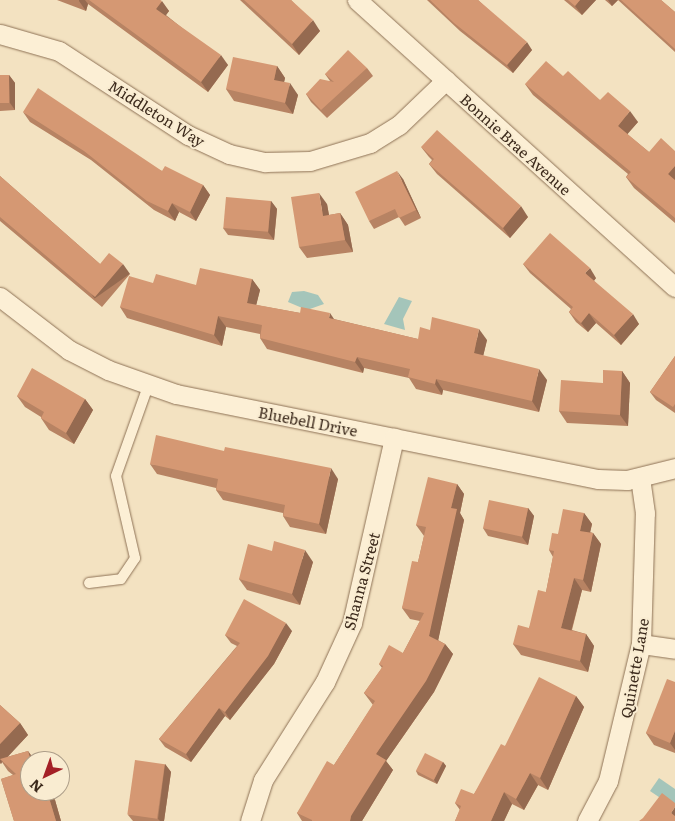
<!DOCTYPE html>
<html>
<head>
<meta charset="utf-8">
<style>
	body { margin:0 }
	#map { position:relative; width:675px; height:821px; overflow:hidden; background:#f3e2c1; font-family:Literata,serif }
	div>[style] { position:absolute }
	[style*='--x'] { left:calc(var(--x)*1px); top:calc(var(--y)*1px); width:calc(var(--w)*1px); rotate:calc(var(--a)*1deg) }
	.water>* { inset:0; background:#a4c5ba }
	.roads { filter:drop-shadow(0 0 1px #8e7256) drop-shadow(0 0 1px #8e7256) }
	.service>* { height:10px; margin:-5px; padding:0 5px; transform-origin:5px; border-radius:5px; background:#fcefd5 }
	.minor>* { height:19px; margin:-9.5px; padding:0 9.5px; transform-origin:9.5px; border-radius:9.5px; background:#fcefd5 }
	.wall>* { inset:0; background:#b78363 }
	.shaded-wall>* { inset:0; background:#956a50; transform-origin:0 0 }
	.building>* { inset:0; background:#d59873; transform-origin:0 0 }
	span { translate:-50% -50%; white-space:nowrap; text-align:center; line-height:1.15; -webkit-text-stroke:4px #f9ecd1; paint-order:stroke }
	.street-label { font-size:15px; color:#3c2a1c }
	.north { position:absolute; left:20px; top:751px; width:50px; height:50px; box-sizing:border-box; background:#f9ecd1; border:1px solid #ad9e89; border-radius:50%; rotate:222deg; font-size:14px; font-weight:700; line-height:20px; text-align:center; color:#3c2a1c }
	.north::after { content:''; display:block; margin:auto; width:18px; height:22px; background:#a42026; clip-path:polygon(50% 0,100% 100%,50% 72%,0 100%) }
</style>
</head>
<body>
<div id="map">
	<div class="water">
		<i style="clip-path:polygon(304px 291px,318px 295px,324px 304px,307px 310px,288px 302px,292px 292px)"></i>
		<i style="clip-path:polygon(399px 297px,412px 301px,403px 319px,405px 330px,384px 324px)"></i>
		<i style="clip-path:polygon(659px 778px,675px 789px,675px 808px,650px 791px)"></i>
	</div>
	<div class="roads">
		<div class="service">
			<i style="--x:89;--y:583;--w:32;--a:-7"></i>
			<i style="--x:121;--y:579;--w:25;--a:-56"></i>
			<i style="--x:135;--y:558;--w:84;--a:-103"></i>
			<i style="--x:116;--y:476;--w:96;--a:-70.4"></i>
		</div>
		<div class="minor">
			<i style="--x:357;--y:0;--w:428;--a:42.1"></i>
			<i style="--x:0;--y:34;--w:61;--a:16.1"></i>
			<i style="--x:59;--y:51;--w:154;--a:33.1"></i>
			<i style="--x:188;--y:135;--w:45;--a:24.9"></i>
			<i style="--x:229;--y:154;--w:37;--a:13"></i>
			<i style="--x:265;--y:162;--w:45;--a:-1.3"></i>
			<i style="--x:310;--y:161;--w:63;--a:-16.7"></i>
			<i style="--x:370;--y:143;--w:34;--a:-32"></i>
			<i style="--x:399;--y:125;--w:65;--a:-43.8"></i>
			<i style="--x:0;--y:297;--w:87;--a:37.5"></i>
			<i style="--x:69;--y:350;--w:44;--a:27.1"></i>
			<i style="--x:108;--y:370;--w:72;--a:19.4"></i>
			<i style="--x:176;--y:394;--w:430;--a:11.4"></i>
			<i style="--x:598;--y:479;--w:29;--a:2"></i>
			<i style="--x:627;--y:480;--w:49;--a:-14"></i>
			<i style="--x:641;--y:644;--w:34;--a:8"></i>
			<i style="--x:250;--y:821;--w:43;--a:-72.4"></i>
			<i style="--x:263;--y:780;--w:116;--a:-57.7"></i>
			<i style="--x:325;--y:682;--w:65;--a:-65.4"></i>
			<i style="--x:352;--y:623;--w:190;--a:-77.2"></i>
			<i style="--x:587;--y:821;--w:45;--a:-62.3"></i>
			<i style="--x:608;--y:781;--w:141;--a:-76.5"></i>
			<i style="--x:641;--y:644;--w:131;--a:-88.3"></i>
			<i style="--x:645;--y:513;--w:34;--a:-98"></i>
		</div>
	</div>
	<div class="wall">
		<i style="clip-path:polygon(57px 0,160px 0,169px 11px,166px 15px,228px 65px,208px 92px,88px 4px,86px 11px)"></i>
		<i style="clip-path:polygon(240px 0,291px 0,320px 31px,299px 55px)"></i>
		<i style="clip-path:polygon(427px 0,478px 0,532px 50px,513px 73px,460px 31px)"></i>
		<i style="clip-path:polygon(564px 0,596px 0,582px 15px)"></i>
		<i style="clip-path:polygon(605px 0,661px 0,675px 12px,675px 52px,618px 0,612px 6px)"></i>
		<i style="clip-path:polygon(277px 66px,285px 78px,284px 82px,298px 95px,293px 114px,234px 101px,226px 89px)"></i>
		<i style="clip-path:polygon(367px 68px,373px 76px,327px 118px,311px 102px,306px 94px,330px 81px,325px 74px)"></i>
		<i style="clip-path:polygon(0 75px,9px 75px,15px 83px,15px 110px,0 111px)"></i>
		<i style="clip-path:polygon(525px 84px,600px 100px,638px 122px,627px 134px,649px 152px,675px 151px,675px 223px,634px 188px,626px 177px,628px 174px,533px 95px)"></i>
		<i style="clip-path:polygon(23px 112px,162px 171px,203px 185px,210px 195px,196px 221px,179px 212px,175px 221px,154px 210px,91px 160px,30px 122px)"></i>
		<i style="clip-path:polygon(421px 147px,528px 217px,510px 238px,437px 174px,429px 164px,432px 160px,429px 157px)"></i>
		<i style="clip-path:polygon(0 176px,100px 264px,130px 274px,102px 307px,0 221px)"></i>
		<i style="clip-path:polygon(403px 179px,421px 218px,405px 226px,399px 217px,374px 229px,369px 221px)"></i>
		<i style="clip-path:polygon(271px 201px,277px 209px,274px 240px,228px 235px,223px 228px)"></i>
		<i style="clip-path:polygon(327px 204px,329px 215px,340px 213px,348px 225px,353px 252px,307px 258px,299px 247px)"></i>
		<i style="clip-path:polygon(523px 264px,596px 278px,594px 281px,639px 324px,621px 345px,596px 323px,588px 332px,576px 322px,569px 312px,571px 309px,530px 273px)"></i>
		<i style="clip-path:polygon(252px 279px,260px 290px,256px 305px,334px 319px,418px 339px,487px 340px,483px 356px,547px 380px,539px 412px,443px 390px,442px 395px,416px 389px,409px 378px,364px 368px,363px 373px,267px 349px,260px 338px,260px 334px,226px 327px,222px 346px,127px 318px,120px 307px,153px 283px,196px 285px)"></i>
		<i style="clip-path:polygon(675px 356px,675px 413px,656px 400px,650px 392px)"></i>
		<i style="clip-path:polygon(622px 371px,630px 383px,628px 426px,567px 423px,559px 411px,603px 383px)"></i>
		<i style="clip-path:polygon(17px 396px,85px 399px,93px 410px,74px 444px,49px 430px,41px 418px,41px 417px,25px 407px)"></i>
		<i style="clip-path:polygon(150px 464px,338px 479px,326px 534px,290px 527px,283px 516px,283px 513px,223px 500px,216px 490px,216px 488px,157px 474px)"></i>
		<i style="clip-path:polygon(457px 484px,464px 494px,460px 513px,464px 520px,438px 640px,445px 644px,453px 654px,434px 692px,386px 761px,393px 770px,362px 821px,302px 821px,297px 813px,334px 765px,373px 705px,364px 693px,382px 668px,379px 664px,403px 653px,420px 621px,410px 619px,402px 608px,418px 562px,424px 536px,416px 525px)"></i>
		<i style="clip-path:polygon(528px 508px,534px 516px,528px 545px,488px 536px,483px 528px)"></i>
		<i style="clip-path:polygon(584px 513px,592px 524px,590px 532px,593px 533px,601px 544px,591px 592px,582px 590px,572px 630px,586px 634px,594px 646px,588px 672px,521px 655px,513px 644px,529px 628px,546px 592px,553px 557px,549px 550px,558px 534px)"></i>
		<i style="clip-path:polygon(272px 551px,313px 562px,300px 605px,247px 590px,239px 579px)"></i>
		<i style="clip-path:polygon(292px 631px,274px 664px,230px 720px,225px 716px,191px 762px,165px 747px,159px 739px,237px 646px,231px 643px,225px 635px)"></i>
		<i style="clip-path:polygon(675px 682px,675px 753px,654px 745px,646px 733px)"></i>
		<i style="clip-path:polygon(576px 696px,584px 707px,548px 790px,538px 785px,524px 810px,512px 804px,504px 821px,455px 821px,460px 810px,455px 803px,474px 794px,505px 746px)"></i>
		<i style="clip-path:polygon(0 705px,20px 723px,28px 735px,7px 757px,28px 751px,35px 761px,30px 761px,30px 791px,48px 791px,55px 800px,61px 821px,14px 821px,1px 779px,13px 775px,8px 771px,2px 762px,1px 764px,0 763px)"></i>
		<i style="clip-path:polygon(443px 762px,446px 766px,437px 784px,418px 775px,416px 771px)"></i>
		<i style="clip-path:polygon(165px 764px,171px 772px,164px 821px,133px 821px,128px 815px)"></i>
	</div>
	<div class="shaded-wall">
		<i style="clip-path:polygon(79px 0,85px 0,88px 4px,86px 11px,79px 1px)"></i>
		<i style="clip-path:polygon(580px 0,596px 0,582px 15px,575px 6px)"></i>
		<i style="clip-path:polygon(608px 0,618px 0,612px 6px)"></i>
		<i style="clip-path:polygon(162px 1px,169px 11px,163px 19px,156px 9px)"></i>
		<i style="clip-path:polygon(313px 20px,320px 31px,299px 55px,292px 44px)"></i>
		<i style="clip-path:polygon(527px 42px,532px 50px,513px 73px,507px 65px)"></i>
		<i style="clip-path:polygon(221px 55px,228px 65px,208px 92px,201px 82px)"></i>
		<i style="clip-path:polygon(277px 66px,285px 78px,282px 91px,274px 80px)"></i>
		<i style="clip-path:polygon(9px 75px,15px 83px,15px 110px,10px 103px)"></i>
		<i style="clip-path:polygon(290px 83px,298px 95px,293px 114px,285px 103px)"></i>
		<i style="clip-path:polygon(630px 111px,638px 122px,625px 137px,618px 126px)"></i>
		<i style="clip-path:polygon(675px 166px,675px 184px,668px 174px)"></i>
		<i style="clip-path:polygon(397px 171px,403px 179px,421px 218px,416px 210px)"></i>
		<i style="clip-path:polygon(203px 185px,210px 195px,196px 221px,190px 212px)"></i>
		<i style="clip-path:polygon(319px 193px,327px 204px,331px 227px,323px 216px)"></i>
		<i style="clip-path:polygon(271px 201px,277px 209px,274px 240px,268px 232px)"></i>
		<i style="clip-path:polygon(172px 203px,179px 212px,175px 221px,168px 211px)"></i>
		<i style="clip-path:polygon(521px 206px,528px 217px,510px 238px,503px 228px)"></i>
		<i style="clip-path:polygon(340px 213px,348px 225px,353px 252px,345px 240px)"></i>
		<i style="left:123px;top:264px;width:12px;height:43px;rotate:55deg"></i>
		<i style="clip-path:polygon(590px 268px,596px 278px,592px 283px,585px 273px)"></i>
		<i style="clip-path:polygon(252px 279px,260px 290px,254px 314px,247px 303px)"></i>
		<i style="clip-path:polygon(330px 313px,338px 325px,329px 318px)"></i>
		<i style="clip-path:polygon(589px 313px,596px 323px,588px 332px,581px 323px)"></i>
		<i style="clip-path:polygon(633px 314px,639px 324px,621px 345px,614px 335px)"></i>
		<i style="clip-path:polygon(218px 316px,226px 327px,222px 346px,214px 335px)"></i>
		<i style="clip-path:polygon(479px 329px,487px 340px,481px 365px,474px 353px)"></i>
		<i style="clip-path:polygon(357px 357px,364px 368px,363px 373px,355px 362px)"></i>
		<i style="clip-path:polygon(539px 369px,547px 380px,539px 412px,532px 401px)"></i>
		<i style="clip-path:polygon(622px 371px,630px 383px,628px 426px,620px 415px)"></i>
		<i style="clip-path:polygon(436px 379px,443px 390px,442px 395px,435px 384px)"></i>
		<i style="clip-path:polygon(85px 399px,93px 410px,74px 444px,66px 433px)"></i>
		<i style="clip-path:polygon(331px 468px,338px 479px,326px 534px,319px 524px)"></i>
		<i style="clip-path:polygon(457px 484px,464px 494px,460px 513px,464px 520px,437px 646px,429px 636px,451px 508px)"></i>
		<i style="clip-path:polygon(528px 508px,534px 516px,528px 545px,522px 537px)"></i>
		<i style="clip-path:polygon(584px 513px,592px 524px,588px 542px,580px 531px)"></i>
		<i style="clip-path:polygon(593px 533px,601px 544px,591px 592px,583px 580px)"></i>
		<i style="clip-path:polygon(305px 550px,313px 562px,300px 605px,292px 594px)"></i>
		<i style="clip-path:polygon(574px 578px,582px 590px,569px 639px,561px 628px)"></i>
		<i style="clip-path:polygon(286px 623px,292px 631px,274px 664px,230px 720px,225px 712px)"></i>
		<i style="clip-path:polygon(586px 634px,594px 646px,588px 672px,580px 661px)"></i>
		<i style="clip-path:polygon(445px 644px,453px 654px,434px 692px,386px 761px,393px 770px,362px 821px,350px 821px,351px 816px,376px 754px)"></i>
		<i style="clip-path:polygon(576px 696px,584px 707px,548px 790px,540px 778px)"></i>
		<i style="clip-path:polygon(219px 708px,225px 716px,191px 762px,186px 754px)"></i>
		<i style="clip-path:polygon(20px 723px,28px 735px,3px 762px,0 759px,2px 762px,1px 764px,0 762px,0 744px)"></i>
		<i style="clip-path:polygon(675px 731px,675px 750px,670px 743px)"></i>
		<i style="clip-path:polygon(28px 751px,35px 761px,31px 761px)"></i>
		<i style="clip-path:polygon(443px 762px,446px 766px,437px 784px,434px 780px)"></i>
		<i style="clip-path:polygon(165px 764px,171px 772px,164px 821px,160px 821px,158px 819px)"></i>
		<i style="clip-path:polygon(530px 773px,538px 785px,524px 810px,516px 799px)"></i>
		<i style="clip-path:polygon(47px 791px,48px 791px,55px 800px,61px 821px,56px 821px)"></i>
		<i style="clip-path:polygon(504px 792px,512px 804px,504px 821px,491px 821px)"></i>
		<i style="clip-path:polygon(675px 807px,675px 819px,671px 813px)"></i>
	</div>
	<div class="building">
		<i style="clip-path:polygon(89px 0,160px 0,162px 1px,156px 9px,221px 55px,201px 82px)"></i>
		<i style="clip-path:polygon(244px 0,291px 0,313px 20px,292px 44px)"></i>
		<i style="clip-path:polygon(430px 0,478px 0,527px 42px,507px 65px,454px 23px)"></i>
		<i style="clip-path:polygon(568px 0,580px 0,575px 6px)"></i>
		<i style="clip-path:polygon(621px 0,661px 0,675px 12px,675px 49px)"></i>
		<i style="clip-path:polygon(348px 50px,367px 68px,321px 110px,306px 94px,320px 79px,334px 82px,325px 74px)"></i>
		<i style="clip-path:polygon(233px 57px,277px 66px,274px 80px,290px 83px,285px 103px,226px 89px)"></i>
		<i style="clip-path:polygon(546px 61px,563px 76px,568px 71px,600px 100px,608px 92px,630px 111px,618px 126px,649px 152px,661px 138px,675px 151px,675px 166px,668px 174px,675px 180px,675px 218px,626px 177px,631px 172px,525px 84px)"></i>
		<i style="left:0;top:75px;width:9px;height:28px"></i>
		<i style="clip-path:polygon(38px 88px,162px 171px,165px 166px,203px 185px,190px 212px,172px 203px,168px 211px,147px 201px,84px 151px,23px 112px)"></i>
		<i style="clip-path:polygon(437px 130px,521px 206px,503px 228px,429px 164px,434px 159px,421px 147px)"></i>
		<i style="clip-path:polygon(397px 171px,416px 210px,399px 218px,395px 209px,369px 221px,355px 192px)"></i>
		<i style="clip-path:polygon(0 176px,100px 264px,109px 253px,123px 264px,95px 297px,0 217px)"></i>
		<i style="clip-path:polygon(319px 193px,323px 216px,340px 213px,345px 240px,299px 247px,291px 197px)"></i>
		<i style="left:226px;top:197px;width:45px;height:31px;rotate:5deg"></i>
		<i style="clip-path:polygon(550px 233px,590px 268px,585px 273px,633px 314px,614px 335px,589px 313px,581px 323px,569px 312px,573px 307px,523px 264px)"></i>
		<i style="clip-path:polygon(200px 268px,252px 279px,247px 303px,300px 313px,301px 307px,330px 313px,329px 318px,418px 339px,420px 327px,430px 330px,432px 317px,479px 329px,474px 353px,539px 369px,532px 401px,436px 379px,435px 384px,408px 377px,410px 369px,357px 357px,355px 362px,260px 338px,262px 325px,218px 316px,214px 335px,120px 307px,129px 276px,153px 283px,156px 274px,196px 285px)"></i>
		<i style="clip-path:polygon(675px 356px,675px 404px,673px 407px,650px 392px)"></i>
		<i style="clip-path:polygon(32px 368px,85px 399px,66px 433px,41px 418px,44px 412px,17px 396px)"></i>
		<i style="clip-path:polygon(603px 370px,622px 371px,620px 415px,559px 411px,561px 380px,603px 383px)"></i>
		<i style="clip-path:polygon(156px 435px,224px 451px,225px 447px,331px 468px,319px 524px,283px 516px,285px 505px,216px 490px,218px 479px,150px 464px)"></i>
		<i style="clip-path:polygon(428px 477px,457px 484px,451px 508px,457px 509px,429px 636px,445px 644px,426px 681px,376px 754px,386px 760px,351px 816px,350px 821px,312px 821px,312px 820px,297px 813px,327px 761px,334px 765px,375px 701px,364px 693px,383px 666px,379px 664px,389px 645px,403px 653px,424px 613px,402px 608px,412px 561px,418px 562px,426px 527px,416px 525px)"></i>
		<i style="left:489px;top:500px;width:40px;height:29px;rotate:12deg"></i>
		<i style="clip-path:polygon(563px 509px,584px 513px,580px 531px,593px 533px,583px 580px,574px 578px,561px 628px,586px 634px,580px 661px,513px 644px,518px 625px,529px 628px,538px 590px,546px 592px,554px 551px,549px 550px,552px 533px,558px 534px)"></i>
		<i style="clip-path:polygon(274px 541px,305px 550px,292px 594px,239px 579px,248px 544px,272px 551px)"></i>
		<i style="clip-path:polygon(244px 599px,286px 623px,268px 656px,225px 712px,219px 708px,186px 754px,159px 739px,240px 643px,225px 635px)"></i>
		<i style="clip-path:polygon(539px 677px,576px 696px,540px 778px,530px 773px,516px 799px,504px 792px,491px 821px,455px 821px,461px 806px,455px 803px,461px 789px,474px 794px,501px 744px,505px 746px)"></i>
		<i style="clip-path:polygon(667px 679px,675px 682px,675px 731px,670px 743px,646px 733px)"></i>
		<i style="clip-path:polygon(0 705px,20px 723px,0 744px)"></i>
		<i style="clip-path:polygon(28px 751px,31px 761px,30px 761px,30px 791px,47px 791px,56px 821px,14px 821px,1px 779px,16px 774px,0 759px)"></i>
		<i style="left:425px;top:753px;width:20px;height:20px;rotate:27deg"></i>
		<i style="left:135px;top:760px;width:30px;height:55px;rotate:8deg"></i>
		<i style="clip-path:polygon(662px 793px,675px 803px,675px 807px,671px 813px,675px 816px,675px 821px,639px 821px,643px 818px)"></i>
	</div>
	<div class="street-label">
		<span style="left:157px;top:113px;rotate:32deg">Middleton Way</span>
		<span style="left:516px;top:144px;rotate:42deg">Bonnie Brae Avenue</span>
		<span style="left:308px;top:421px;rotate:11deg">Bluebell Drive</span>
		<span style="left:361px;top:581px;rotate:-75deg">Shanna Street</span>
		<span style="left:634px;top:668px;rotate:-80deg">Quinette Lane</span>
	</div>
	<div class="north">N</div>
</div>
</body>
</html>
